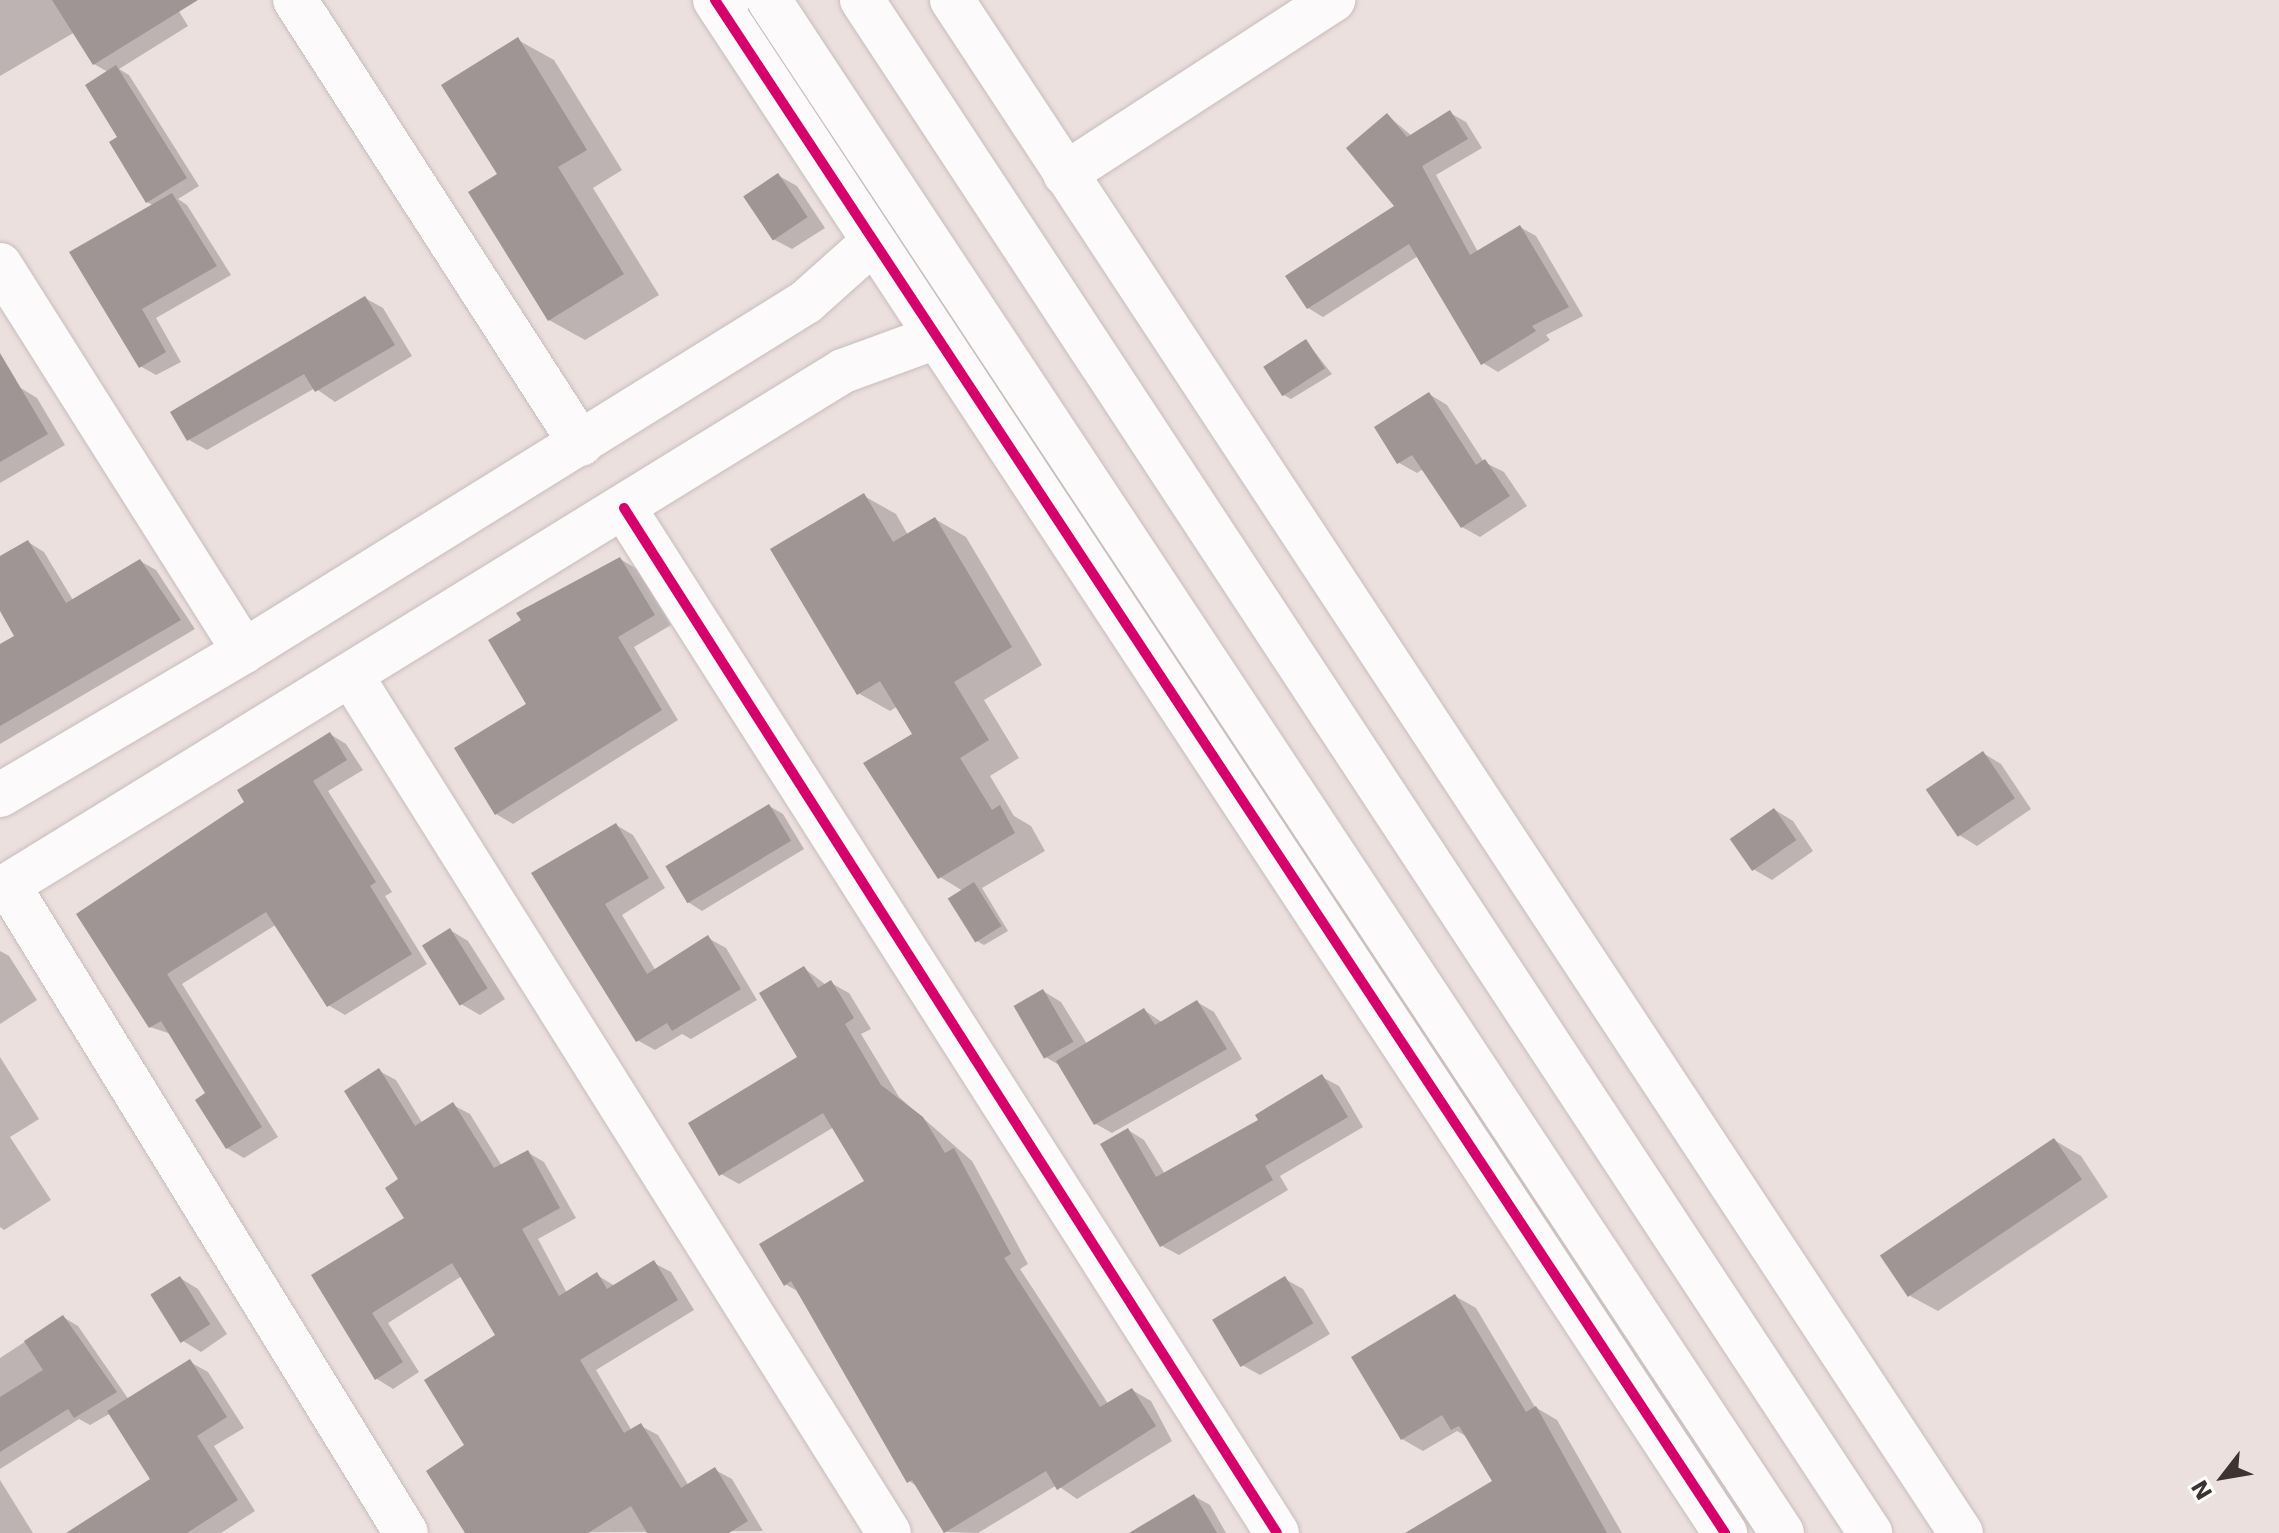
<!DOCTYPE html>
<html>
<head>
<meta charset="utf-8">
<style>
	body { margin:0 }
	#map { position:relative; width:2279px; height:1533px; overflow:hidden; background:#ece0df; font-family:"DejaVu Sans",sans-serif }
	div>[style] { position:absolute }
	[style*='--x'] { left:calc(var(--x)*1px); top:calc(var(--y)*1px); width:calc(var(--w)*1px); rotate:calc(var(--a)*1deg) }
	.shadow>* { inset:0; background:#0003 }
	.building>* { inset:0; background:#9e9594; transform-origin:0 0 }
	.roads { filter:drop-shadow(0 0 2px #c7bdbc) drop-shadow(0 0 2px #c7bdbc) }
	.street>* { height:44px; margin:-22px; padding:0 22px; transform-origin:22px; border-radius:22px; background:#fcfafa }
	.secondary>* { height:44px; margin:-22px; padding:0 22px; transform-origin:22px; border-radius:22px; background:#fcfafa }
	.cycleway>* { height:10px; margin:-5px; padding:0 5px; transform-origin:5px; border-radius:5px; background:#d6006c }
	span { translate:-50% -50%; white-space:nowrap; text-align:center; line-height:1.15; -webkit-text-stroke:8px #fff; paint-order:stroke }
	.north { position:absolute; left:2183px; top:1437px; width:80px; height:80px; -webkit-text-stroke:6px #fff; paint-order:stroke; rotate:239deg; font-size:22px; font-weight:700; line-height:32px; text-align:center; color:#3c3332 }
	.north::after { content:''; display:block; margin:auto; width:28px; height:36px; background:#3c3332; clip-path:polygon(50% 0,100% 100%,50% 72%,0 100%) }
</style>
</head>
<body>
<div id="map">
	<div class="shadow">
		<i style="clip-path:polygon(0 0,172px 0,188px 26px,119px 69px,129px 75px,199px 186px,178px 199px,187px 205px,231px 275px,156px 318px,181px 362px,156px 375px,140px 366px,72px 253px,154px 206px,147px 202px,120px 138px,108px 72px,94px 64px,75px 32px,0 76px)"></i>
		<i style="clip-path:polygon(518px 40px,554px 60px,622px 170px,593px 188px,659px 295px,585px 340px,549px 320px,500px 175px)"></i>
		<i style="clip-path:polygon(1450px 113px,1466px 122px,1482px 148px,1436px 175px,1478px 252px,1520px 227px,1536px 236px,1583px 316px,1546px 335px,1550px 340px,1498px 372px,1483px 363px,1418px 256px,1323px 317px,1308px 308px,1397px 207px,1387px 115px,1412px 136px)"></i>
		<i style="clip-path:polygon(779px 176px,797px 186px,825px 228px,792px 249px,773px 239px)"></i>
		<i style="clip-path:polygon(365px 298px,383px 308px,412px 356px,335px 402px,315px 388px,207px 450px,189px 440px)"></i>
		<i style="clip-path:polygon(1306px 341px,1332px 374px,1291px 399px,1282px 394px)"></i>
		<i style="clip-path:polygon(19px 387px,37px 398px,65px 445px,0 483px,0 398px)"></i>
		<i style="clip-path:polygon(1429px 394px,1447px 405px,1484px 462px,1504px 472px,1527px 506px,1480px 537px,1462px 527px,1423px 469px,1417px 473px,1399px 463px)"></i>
		<i style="clip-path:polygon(864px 496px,896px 514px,908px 535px,935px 519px,966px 537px,1042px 665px,984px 700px,1019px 758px,990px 776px,1014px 816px,1031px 826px,1045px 851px,982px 888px,1008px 931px,984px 945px,975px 940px,963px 891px,940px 877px,915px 735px,898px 706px,890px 711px,858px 693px)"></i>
		<i style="clip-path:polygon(28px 542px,44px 552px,73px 600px,140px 561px,156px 570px,195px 629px,0 744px,0 646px,17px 636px,0 607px,0 560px)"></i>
		<i style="clip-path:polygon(620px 559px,637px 569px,671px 625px,634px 647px,678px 720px,513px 824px,496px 814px)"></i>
		<i style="clip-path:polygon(330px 734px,346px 744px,363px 770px,328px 791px,392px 892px,385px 896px,427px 964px,345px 1015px,328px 1005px,277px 924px,182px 984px,278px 1137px,244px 1158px,227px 1148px,208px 1094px,171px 1034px,150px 1027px,79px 915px,247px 802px)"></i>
		<i style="clip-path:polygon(1983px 753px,2001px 764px,2031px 809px,1977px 846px,1959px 835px)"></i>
		<i style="clip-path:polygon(769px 806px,783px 814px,804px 849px,702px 911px,688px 902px)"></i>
		<i style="clip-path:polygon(1775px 810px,1793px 821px,1813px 851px,1772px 880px,1753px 869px)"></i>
		<i style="clip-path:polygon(616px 825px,633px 835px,665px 888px,622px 915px,656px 971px,708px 938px,726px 948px,757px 1000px,691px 1039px,682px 1034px,655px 1050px,637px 1040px,534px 874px)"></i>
		<i style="clip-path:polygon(450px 930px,468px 941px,505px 999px,480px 1015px,461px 1004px)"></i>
		<i style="clip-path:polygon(0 951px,9px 956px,37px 1000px,0 1024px)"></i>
		<i style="clip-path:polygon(804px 968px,826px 985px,831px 983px,849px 993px,871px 1029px,861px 1034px,899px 1097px,972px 1161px,1028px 1264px,1020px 1269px,1109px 1405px,1132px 1390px,1151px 1401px,1172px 1441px,1077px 1499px,1057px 1485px,978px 1533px,945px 1532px,918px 1487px,909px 1481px,799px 1292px,785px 1284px,867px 1182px,834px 1127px,739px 1184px,721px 1174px,800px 1058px)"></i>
		<i style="clip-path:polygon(1043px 991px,1061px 1002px,1087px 1044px,1144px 1010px,1163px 1023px,1197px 1002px,1214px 1012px,1242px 1059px,1112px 1133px,1096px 1124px,1061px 1066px,1047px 1058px)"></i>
		<i style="clip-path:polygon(0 1057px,39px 1119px,10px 1137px,51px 1200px,4px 1230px,0 1227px)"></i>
		<i style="clip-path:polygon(379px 1071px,396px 1080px,423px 1124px,453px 1105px,470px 1114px,502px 1166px,527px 1152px,544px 1162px,576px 1218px,538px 1239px,567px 1293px,597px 1275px,615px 1286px,654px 1263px,671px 1272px,694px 1310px,596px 1370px,632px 1431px,641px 1426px,658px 1435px,689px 1486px,715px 1470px,732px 1479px,763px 1531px,465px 1533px,467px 1446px,498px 1336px,462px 1276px,388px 1323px,419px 1372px,393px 1389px,377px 1379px,314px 1276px,406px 1218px)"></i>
		<i style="clip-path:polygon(1322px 1077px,1339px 1086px,1363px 1127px,1280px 1176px,1288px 1190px,1179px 1255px,1162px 1246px,1128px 1130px,1144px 1140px,1165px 1174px,1260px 1121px)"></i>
		<i style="clip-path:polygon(2054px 1140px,2081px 1156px,2108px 1197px,1938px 1311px,1910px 1296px)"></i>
		<i style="clip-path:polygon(180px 1278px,198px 1289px,227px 1334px,201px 1352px,183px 1341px)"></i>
		<i style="clip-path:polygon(1285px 1279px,1303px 1289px,1330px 1334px,1260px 1375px,1242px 1365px)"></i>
		<i style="clip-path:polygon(1455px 1296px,1476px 1308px,1535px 1407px,1557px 1420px,1622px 1533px,1409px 1533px,1494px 1482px,1469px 1438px,1457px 1431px,1423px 1451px,1402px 1439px)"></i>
		<i style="clip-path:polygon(63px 1317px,78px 1326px,129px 1400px,190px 1362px,208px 1372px,244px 1428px,214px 1446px,255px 1511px,221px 1533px,70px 1533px,153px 1480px,111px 1413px,90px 1425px,79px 1419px,0 1469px,0 1358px)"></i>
		<i style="clip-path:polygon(0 1480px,33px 1533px,0 1533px)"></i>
		<i style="clip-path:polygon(1194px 1496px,1210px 1505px,1226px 1533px,1132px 1533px)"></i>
	</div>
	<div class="building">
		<i style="clip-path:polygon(52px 0,198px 0,93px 65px)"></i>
		<i style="clip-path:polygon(518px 37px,587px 150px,558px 167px,624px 274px,548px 321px,468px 192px,497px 174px,441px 85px)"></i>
		<i style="clip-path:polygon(116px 65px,187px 178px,146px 203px,109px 142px,117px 137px,85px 85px)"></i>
		<i style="clip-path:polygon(1450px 110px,1468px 139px,1422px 166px,1470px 255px,1520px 225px,1569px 307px,1532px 326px,1536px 331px,1481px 365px,1409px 244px,1307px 309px,1285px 276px,1394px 206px,1346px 148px,1387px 113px,1407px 137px)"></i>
		<i style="left:778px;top:173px;width:53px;height:42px;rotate:56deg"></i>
		<i style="clip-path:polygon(172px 193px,217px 266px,142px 309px,166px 352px,139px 368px,69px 252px)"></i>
		<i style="clip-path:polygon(365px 296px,395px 345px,315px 392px,304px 374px,187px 441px,170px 412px)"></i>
		<i style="left:1306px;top:339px;width:35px;height:51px;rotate:57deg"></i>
		<i style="clip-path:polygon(0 353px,48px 434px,0 462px)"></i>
		<i style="clip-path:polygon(1429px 392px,1476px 465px,1485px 459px,1510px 496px,1461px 528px,1412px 455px,1397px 464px,1374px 427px)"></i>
		<i style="clip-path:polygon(864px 493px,893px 542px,935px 517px,1012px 647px,954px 682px,989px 740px,960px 758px,992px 810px,1000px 805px,1015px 833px,938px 879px,863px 763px,912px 734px,880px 681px,857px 695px,770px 549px)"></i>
		<i style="clip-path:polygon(28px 540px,66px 603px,140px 559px,181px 620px,0 726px,0 644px,14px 636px,0 611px,0 556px)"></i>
		<i style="clip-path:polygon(620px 557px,655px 615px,618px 637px,662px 710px,495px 815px,454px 748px,526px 704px,488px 640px,521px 620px,516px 613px)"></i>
		<i style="clip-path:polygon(330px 732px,347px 760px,313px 781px,376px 882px,370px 886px,412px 954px,327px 1007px,266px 912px,167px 974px,262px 1127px,226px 1149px,195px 1100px,205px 1093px,161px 1021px,149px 1028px,76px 914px,244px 802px,237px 790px)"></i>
		<i style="left:1983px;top:751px;width:57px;height:69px;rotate:56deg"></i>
		<i style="left:769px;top:804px;width:43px;height:121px;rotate:59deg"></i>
		<i style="left:1774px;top:808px;width:39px;height:54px;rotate:55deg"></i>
		<i style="clip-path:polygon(616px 823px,649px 878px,605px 904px,647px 974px,708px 935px,741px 989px,672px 1031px,667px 1023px,636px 1042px,531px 873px)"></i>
		<i style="left:974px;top:882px;width:52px;height:31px;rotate:58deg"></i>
		<i style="left:450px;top:928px;width:71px;height:33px;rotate:58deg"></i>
		<i style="clip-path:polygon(804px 966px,818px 988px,831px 980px,854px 1018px,845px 1024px,881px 1085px,923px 1117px,945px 1153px,954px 1148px,1011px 1254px,1004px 1258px,1100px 1407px,1132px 1388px,1156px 1426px,1057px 1490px,1046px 1471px,944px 1533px,912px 1480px,907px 1483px,791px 1281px,784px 1286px,759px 1244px,864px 1181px,823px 1113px,719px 1176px,688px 1123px,797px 1057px,759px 993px)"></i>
		<i style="left:1043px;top:989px;width:61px;height:34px;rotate:60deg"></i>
		<i style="clip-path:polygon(1197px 1000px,1227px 1049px,1094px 1125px,1056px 1061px,1144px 1008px,1155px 1025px)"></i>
		<i style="clip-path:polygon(379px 1068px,415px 1126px,453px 1102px,494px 1168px,528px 1150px,560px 1208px,522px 1229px,559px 1296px,597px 1272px,607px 1289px,654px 1260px,678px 1300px,580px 1360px,624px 1433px,641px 1423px,681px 1488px,715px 1467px,748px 1521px,729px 1533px,647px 1533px,631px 1506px,588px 1533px,465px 1533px,426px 1471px,464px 1445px,424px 1380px,495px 1335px,452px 1263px,372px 1313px,403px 1362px,375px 1380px,311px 1275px,404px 1218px,385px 1188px,398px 1179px,344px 1091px)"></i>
		<i style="clip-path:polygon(1322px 1074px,1348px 1117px,1265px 1166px,1273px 1180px,1160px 1247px,1100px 1144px,1128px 1128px,1156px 1177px,1258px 1120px,1255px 1115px)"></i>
		<i style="left:2054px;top:1138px;width:50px;height:210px;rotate:56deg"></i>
		<i style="left:180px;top:1276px;width:57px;height:35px;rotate:58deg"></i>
		<i style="left:1285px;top:1276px;width:55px;height:85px;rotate:59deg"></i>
		<i style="clip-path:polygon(1455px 1294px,1526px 1412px,1536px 1406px,1607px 1533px,1405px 1533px,1492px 1481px,1459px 1426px,1451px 1430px,1442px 1415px,1401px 1440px,1351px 1357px)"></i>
		<i style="clip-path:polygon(63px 1315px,117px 1392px,74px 1418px,68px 1409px,0 1452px,0 1397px,43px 1370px,24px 1341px)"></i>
		<i style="clip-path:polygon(190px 1359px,227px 1417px,197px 1436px,238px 1500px,187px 1533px,66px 1533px,150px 1479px,107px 1411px)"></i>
		<i style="clip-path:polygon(1194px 1494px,1217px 1533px,1129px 1533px)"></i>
	</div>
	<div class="roads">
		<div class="street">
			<i style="--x:295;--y:0;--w:528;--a:57.21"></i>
			<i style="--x:715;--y:0;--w:1836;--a:56.62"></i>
			<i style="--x:952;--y:0;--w:1835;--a:56.65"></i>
			<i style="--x:1065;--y:174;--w:320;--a:-33"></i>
			<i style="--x:0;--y:265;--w:457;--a:57.7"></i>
			<i style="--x:624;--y:508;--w:1215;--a:57.5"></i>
			<i style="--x:352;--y:677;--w:1010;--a:57.9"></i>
			<i style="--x:8;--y:885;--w:760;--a:58.44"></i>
		</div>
		<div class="secondary">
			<i style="--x:769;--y:0;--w:1837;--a:56.54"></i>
			<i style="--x:862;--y:0;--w:1835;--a:56.67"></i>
			<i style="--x:722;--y:10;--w:12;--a:-59"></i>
			<i style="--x:0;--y:795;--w:283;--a:-30.5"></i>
			<i style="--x:244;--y:651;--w:662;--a:-31.84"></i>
			<i style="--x:806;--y:302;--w:90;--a:-41.8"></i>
			<i style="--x:0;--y:890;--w:990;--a:-31.62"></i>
			<i style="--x:843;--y:371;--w:99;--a:-20.1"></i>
		</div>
	</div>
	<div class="cycleway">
		<i style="--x:715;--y:0;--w:1836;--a:56.62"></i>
		<i style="--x:624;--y:508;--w:1215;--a:57.5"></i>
	</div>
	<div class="north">N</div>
</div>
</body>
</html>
